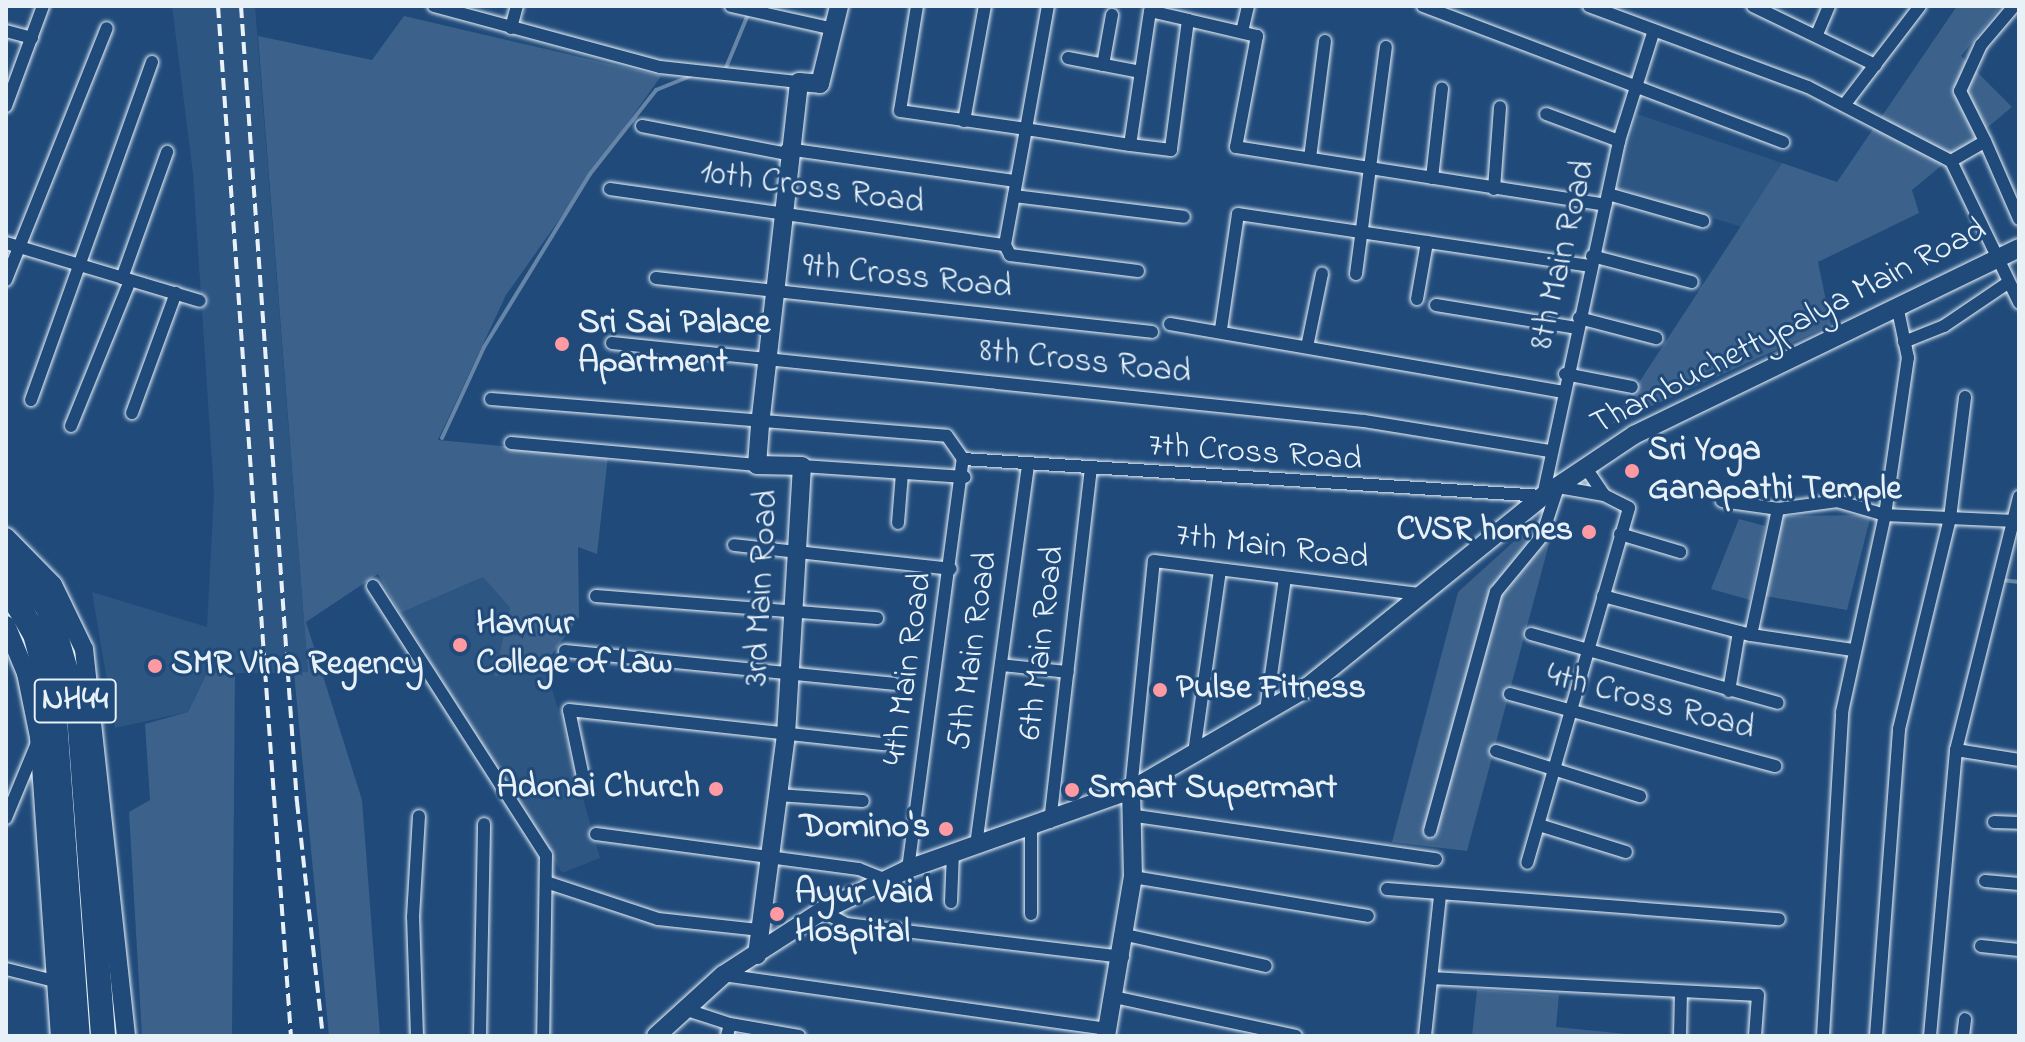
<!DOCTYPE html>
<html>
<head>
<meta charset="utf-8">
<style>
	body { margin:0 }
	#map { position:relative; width:2025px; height:1042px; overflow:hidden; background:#1f4a7a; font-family:"Indie Flower",sans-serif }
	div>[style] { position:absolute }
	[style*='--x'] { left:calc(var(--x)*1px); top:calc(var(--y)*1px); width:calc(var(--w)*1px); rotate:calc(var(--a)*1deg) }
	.built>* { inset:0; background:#2e5683 }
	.green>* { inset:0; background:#3c628c }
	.stream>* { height:4px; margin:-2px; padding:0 2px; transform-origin:2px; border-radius:2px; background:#6685a7 }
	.roads { filter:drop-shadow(0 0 2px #e8f1f8) drop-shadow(0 0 2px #e8f1f8) }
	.street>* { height:12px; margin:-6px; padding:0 6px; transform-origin:6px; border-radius:6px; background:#1f4a7a }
	.secondary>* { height:18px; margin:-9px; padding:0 9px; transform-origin:9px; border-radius:9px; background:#1f4a7a }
	.highway>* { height:24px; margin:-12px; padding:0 12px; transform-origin:12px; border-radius:12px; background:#1f4a7a }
	.rail>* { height:4px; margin-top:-2px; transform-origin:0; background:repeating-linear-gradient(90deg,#e8f1f8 0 12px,transparent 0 18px) }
	.dots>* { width:22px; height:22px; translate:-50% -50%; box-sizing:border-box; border:4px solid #1f4a7a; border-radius:50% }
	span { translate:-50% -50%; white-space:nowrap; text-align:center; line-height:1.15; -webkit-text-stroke:6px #1f4a7a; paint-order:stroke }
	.shield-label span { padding:2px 6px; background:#1f4a7a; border:2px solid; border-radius:6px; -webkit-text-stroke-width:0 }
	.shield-label { font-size:32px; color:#e8f1f8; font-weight:700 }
	.street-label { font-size:34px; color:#e8f1f8 }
	.poi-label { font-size:34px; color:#e8f1f8; font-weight:700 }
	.left { translate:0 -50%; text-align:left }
	.right { translate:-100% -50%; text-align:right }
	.frame { position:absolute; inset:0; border:8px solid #e8f1f8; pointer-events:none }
</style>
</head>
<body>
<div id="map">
	<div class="built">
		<i style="clip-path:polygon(172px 6px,255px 6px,308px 673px,207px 673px,188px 712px,115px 728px,92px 592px,207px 627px,214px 493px,193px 174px)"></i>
		<i style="clip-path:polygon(1637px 114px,1782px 163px,1742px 227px,1618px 189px)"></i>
		<i style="clip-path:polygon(483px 577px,510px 608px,494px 677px,545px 664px,600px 858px,562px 873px,400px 613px)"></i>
	</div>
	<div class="green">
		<i style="clip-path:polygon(1957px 6px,2001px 6px,1961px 56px,2012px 107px,1912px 190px,1919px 213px,1818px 262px,1831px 325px,1612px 424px,1782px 163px,1837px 182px)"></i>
		<i style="clip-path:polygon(404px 16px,661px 76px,506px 295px,438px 440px,608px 456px,597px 554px,578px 547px,579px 617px,545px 664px,494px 677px,510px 608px,483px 577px,400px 613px,378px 574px,306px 622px,362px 800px,380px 1036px,329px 1036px,294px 673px,308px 672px,258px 36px,372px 60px)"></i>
		<i style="clip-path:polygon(1561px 499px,1467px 851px,1392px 842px,1458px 592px)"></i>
		<i style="clip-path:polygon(1871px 515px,1847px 610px,1765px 596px,1782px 516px)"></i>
		<i style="clip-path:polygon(1739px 519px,1765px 526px,1750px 600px,1711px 589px)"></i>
		<i style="clip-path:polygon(207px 673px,235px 673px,232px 1036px,142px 1036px,129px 812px,150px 800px,145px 724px,188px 712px)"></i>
		<i style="clip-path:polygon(1477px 990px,1559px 995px,1556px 1027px,1647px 1036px,1472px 1036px)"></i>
	</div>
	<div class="stream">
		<i style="--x:725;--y:70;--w:63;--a:-67.5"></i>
		<i style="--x:442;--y:438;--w:100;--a:-65.2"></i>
		<i style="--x:484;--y:347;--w:203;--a:-58.5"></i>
		<i style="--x:590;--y:174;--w:107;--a:-51.8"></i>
		<i style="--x:656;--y:90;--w:40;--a:-22"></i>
		<i style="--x:2002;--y:580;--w:17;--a:7"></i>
	</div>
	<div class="roads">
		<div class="street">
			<i style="--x:434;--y:6;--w:234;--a:15.1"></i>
			<i style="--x:660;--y:67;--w:140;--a:6.2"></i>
			<i style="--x:731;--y:6;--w:106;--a:12.6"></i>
			<i style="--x:917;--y:6;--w:106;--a:99.2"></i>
			<i style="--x:900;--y:111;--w:127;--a:8.1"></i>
			<i style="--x:1026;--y:129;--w:125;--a:-79.9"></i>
			<i style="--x:1423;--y:6;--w:385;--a:20.7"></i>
			<i style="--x:1589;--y:6;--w:233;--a:20.3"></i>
			<i style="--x:1808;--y:87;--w:161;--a:27.4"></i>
			<i style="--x:1951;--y:161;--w:157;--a:64.3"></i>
			<i style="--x:1753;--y:6;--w:136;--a:25.8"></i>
			<i style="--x:1188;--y:20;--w:71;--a:13.1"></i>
			<i style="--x:1257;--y:36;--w:113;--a:100.7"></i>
			<i style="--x:1236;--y:147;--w:374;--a:8.9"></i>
			<i style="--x:511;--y:28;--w:23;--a:-75"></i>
			<i style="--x:6;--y:31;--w:27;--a:15"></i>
			<i style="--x:1242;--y:32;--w:27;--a:-77"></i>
			<i style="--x:1818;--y:32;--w:28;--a:-67"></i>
			<i style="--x:1068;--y:58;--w:74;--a:10.9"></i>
			<i style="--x:1103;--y:65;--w:51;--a:-79.8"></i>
			<i style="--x:1845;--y:104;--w:123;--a:-52.6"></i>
			<i style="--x:6;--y:106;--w:107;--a:-69.7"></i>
			<i style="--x:1546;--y:114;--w:78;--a:20.3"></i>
			<i style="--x:964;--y:121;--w:117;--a:-79.7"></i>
			<i style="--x:642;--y:126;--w:148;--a:10.9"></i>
			<i style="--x:1985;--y:141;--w:85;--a:66.4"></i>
			<i style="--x:1130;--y:145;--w:135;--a:-81.5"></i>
			<i style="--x:1150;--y:11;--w:39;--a:13"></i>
			<i style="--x:1188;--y:20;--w:131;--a:97.5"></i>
			<i style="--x:1171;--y:150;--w:41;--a:-173"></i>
			<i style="--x:1130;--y:145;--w:105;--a:-171.3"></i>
			<i style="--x:1026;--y:129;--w:118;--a:100.3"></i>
			<i style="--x:1005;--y:245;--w:11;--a:63"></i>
			<i style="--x:1010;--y:255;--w:129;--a:7.1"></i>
			<i style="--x:787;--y:149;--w:231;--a:8"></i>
			<i style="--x:1310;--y:158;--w:118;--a:-82.7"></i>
			<i style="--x:1951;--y:161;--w:39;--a:-30"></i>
			<i style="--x:1985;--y:141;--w:56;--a:-116.6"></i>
			<i style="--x:1960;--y:91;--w:51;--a:-65.5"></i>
			<i style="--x:1981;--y:45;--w:51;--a:-49.8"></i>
			<i style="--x:1432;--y:178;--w:90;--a:-83.6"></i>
			<i style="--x:610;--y:189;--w:399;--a:8.1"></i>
			<i style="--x:1494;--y:189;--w:82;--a:-85.8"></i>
			<i style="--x:1608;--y:194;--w:99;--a:15.9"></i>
			<i style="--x:1014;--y:196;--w:171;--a:7"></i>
			<i style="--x:6;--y:243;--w:202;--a:16.6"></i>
			<i style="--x:1592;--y:256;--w:103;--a:14.6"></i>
			<i style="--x:1356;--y:274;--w:229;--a:-82.5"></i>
			<i style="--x:122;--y:278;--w:134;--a:-70.3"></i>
			<i style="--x:656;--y:278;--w:499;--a:6.2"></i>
			<i style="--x:6;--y:280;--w:271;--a:-68.2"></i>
			<i style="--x:1417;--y:299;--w:58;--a:-80"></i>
			<i style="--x:1436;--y:305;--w:142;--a:9.3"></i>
			<i style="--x:1579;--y:318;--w:80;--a:14.6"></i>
			<i style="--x:1170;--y:324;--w:398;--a:9.8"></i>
			<i style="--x:1221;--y:329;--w:116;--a:-81.6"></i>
			<i style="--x:1238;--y:214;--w:356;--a:8.4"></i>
			<i style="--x:1904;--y:342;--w:43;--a:-21.8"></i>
			<i style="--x:1944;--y:326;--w:75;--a:-34.1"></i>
			<i style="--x:612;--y:343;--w:756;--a:5.92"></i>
			<i style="--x:1364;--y:421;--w:188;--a:9.2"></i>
			<i style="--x:1307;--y:347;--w:75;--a:-78.4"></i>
			<i style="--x:1565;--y:374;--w:68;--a:11"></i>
			<i style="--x:491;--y:399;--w:457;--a:4.6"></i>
			<i style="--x:947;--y:436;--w:28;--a:55"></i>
			<i style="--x:31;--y:400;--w:359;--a:-70.3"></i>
			<i style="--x:132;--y:413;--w:128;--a:-69.9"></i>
			<i style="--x:71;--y:426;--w:157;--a:-67.9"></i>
			<i style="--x:511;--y:443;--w:247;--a:5.1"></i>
			<i style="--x:802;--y:466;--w:163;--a:3.9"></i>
			<i style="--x:1586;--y:468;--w:32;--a:56"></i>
			<i style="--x:1722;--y:501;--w:57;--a:8.1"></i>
			<i style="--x:898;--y:523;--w:50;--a:-85.4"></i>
			<i style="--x:1620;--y:534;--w:63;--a:16.7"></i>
			<i style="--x:734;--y:545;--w:218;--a:6.3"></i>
			<i style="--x:373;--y:586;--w:320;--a:57.3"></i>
			<i style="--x:546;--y:855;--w:181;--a:90.9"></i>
			<i style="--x:596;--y:596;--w:282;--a:4.5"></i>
			<i style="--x:1603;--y:596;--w:153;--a:14.8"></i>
			<i style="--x:1751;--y:635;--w:103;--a:8.4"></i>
			<i style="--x:1531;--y:634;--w:256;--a:15.6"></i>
			<i style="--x:1751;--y:635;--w:129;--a:-77.9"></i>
			<i style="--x:1778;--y:509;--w:60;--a:-7.7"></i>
			<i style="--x:1837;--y:501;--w:50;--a:16.3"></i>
			<i style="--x:1885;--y:515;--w:129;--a:2.7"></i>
			<i style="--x:565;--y:651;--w:330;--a:5.7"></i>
			<i style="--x:1001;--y:665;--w:67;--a:6"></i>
			<i style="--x:1729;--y:691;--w:60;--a:-80.4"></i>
			<i style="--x:1510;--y:694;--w:275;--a:15.2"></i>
			<i style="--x:1266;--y:710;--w:133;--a:-81.8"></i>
			<i style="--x:1956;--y:750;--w:64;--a:9"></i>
			<i style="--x:1496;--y:751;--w:151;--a:17.4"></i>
			<i style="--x:1194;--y:753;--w:185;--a:-81.9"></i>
			<i style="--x:583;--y:777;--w:68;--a:-101.8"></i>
			<i style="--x:569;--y:710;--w:317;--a:6.2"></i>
			<i style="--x:1131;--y:790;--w:230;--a:-84.3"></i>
			<i style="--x:1154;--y:561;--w:267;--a:7.1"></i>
			<i style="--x:778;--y:795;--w:85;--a:4"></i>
			<i style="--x:1136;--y:816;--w:303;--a:8.2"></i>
			<i style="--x:6;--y:818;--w:81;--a:-67.5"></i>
			<i style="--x:1050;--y:822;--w:354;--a:-83.4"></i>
			<i style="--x:1994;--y:822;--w:25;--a:2"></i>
			<i style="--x:1539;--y:825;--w:91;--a:17.2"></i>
			<i style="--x:1430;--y:831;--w:248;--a:-74.6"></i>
			<i style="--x:1496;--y:592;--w:72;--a:-50.6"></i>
			<i style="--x:1542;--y:536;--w:52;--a:-71.9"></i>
			<i style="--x:1558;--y:487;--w:47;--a:9.9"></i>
			<i style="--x:1604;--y:495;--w:28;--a:27"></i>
			<i style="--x:1629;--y:508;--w:369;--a:106"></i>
			<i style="--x:596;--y:834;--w:265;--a:7.6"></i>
			<i style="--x:859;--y:869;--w:29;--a:22"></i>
			<i style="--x:976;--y:845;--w:385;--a:-82.2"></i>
			<i style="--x:908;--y:869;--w:414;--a:-82.4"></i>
			<i style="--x:963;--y:459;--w:581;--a:3.65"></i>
			<i style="--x:1543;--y:496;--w:363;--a:-77.9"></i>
			<i style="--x:1619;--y:141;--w:116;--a:-72.5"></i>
			<i style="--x:1133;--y:877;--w:238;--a:9.4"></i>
			<i style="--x:1985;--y:881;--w:34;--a:5"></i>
			<i style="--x:546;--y:882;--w:118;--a:18.3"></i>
			<i style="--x:658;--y:919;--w:103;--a:6.2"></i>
			<i style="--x:1387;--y:889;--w:393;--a:4.4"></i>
			<i style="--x:951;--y:902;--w:49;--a:-87.7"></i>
			<i style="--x:822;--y:911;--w:27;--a:28"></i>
			<i style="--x:846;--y:924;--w:279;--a:6.8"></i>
			<i style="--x:1031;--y:914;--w:89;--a:-90"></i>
			<i style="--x:1126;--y:935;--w:143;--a:12.5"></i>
			<i style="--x:1981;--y:946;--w:38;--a:6"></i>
			<i style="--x:6;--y:969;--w:54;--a:14"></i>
			<i style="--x:723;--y:975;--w:388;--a:8"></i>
			<i style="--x:1432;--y:978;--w:326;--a:3"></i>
			<i style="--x:1758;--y:995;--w:41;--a:94.2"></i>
			<i style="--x:1114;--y:997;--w:186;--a:12.1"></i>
			<i style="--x:684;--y:1009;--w:48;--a:18.1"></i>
			<i style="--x:417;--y:1036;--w:119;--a:-91.9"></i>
			<i style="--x:413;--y:917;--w:101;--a:-86.6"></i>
			<i style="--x:480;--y:1036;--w:212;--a:-88.9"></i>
			<i style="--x:727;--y:1036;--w:12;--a:-76"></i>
			<i style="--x:730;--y:1024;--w:70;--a:9.9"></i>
			<i style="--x:1425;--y:1036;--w:142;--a:-83.9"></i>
			<i style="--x:1680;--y:1036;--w:44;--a:-88.7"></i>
			<i style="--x:1823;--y:1036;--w:325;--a:-86.6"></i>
			<i style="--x:1842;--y:712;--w:202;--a:-77.7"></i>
			<i style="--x:1885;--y:515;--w:159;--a:-81.7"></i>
			<i style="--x:1908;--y:358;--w:49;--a:-101.8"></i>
			<i style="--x:1876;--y:1036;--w:308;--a:-85.7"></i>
			<i style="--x:1899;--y:729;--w:217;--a:-76.4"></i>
			<i style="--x:1950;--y:518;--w:122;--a:-82.9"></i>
			<i style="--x:1930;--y:1036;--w:287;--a:-84.8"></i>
			<i style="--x:1956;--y:750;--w:261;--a:-76"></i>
			<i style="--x:1963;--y:1036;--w:17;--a:-83"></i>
		</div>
		<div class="secondary">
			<i style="--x:6;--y:537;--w:67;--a:45.6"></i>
			<i style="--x:53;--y:585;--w:71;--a:64.2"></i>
			<i style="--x:84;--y:649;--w:389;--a:83.8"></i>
			<i style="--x:6;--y:625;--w:52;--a:67.4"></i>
			<i style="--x:26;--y:673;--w:65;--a:78.5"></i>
			<i style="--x:39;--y:737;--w:300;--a:86"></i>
			<i style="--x:757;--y:955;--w:222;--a:-82.5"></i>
			<i style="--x:786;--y:735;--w:269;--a:-86.6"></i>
			<i style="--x:802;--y:466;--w:45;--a:-178.7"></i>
			<i style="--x:757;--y:465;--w:40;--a:-85.7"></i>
			<i style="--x:760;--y:425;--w:345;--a:-83.5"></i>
			<i style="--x:799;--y:82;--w:21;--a:5"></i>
			<i style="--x:820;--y:84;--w:80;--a:-76.3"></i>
			<i style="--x:656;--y:1036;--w:91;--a:-42.3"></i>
			<i style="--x:723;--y:975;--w:118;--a:-32.9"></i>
			<i style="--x:822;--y:911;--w:96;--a:-26"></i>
			<i style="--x:908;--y:869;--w:237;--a:-19.5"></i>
			<i style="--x:1131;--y:790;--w:203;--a:-30.2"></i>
			<i style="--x:1306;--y:688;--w:305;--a:-39"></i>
			<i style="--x:1543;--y:496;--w:110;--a:-33.8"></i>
			<i style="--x:1634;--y:435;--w:428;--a:-25.9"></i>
			<i style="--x:1106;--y:1036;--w:161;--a:-80.4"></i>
			<i style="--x:1133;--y:877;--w:87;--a:-91.3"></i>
		</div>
		<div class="highway">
			<i style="--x:6;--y:555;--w:68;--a:51.6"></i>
			<i style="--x:48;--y:608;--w:112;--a:74"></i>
			<i style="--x:79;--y:716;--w:321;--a:85.7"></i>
			<i style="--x:6;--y:585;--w:57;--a:59.4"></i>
			<i style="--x:35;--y:634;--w:73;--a:75"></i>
			<i style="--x:54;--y:705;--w:332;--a:85.9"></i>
		</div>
	</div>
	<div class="rail">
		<i style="--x:218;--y:6;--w:1033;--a:85.95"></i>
		<i style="--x:241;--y:6;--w:798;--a:85.98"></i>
		<i style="--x:297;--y:802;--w:235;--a:83.7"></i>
	</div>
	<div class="dots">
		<i style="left:562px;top:344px;background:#ff9aa2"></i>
		<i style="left:1632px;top:471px;background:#ff9aa2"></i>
		<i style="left:1589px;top:532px;background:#ff9aa2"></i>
		<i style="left:460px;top:645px;background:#ff9aa2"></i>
		<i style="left:155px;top:666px;background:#ff9aa2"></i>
		<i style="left:1160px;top:690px;background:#ff9aa2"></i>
		<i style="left:716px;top:789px;background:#ff9aa2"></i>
		<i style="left:1072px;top:790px;background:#ff9aa2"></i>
		<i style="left:946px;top:829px;background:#ff9aa2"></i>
		<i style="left:777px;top:914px;background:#ff9aa2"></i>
	</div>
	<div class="shield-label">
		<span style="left:75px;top:701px">NH44</span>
	</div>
	<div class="street-label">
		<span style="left:812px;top:189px;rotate:8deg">10th Cross Road</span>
		<span style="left:1564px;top:255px;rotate:-77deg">8th Main Road</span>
		<span style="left:907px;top:278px;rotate:6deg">9th Cross Road</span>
		<span style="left:1789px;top:328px;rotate:-27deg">Thambuchettypalya Main Road</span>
		<span style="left:1085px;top:363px;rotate:6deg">8th Cross Road</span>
		<span style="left:1255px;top:454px;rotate:4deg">7th Cross Road</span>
		<span style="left:1272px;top:548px;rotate:7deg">7th Main Road</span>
		<span style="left:763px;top:588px;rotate:-87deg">3rd Main Road</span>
		<span style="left:1043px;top:643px;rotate:-83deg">6th Main Road</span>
		<span style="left:974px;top:651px;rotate:-82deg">5th Main Road</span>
		<span style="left:909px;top:669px;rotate:-82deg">4th Main Road</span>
		<span style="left:1650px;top:703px;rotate:15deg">4th Cross Road</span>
	</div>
	<div class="poi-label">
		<span class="left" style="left:578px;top:344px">Sri Sai Palace<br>Apartment</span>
		<span class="left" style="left:1648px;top:471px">Sri Yoga<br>Ganapathi Temple</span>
		<span class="right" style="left:1573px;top:532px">CVSR homes</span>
		<span class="left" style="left:476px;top:645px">Havnur<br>College of Law</span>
		<span class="left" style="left:171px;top:666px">SMR Vina Regency</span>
		<span class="left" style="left:1176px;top:690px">Pulse Fitness</span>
		<span class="right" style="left:700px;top:789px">Adonai Church</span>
		<span class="left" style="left:1088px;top:790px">Smart Supermart</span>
		<span class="right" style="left:930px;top:829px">Domino's</span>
		<span class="left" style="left:795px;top:914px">Ayur Vaid<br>Hospital</span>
	</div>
	<div class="frame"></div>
</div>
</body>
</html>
